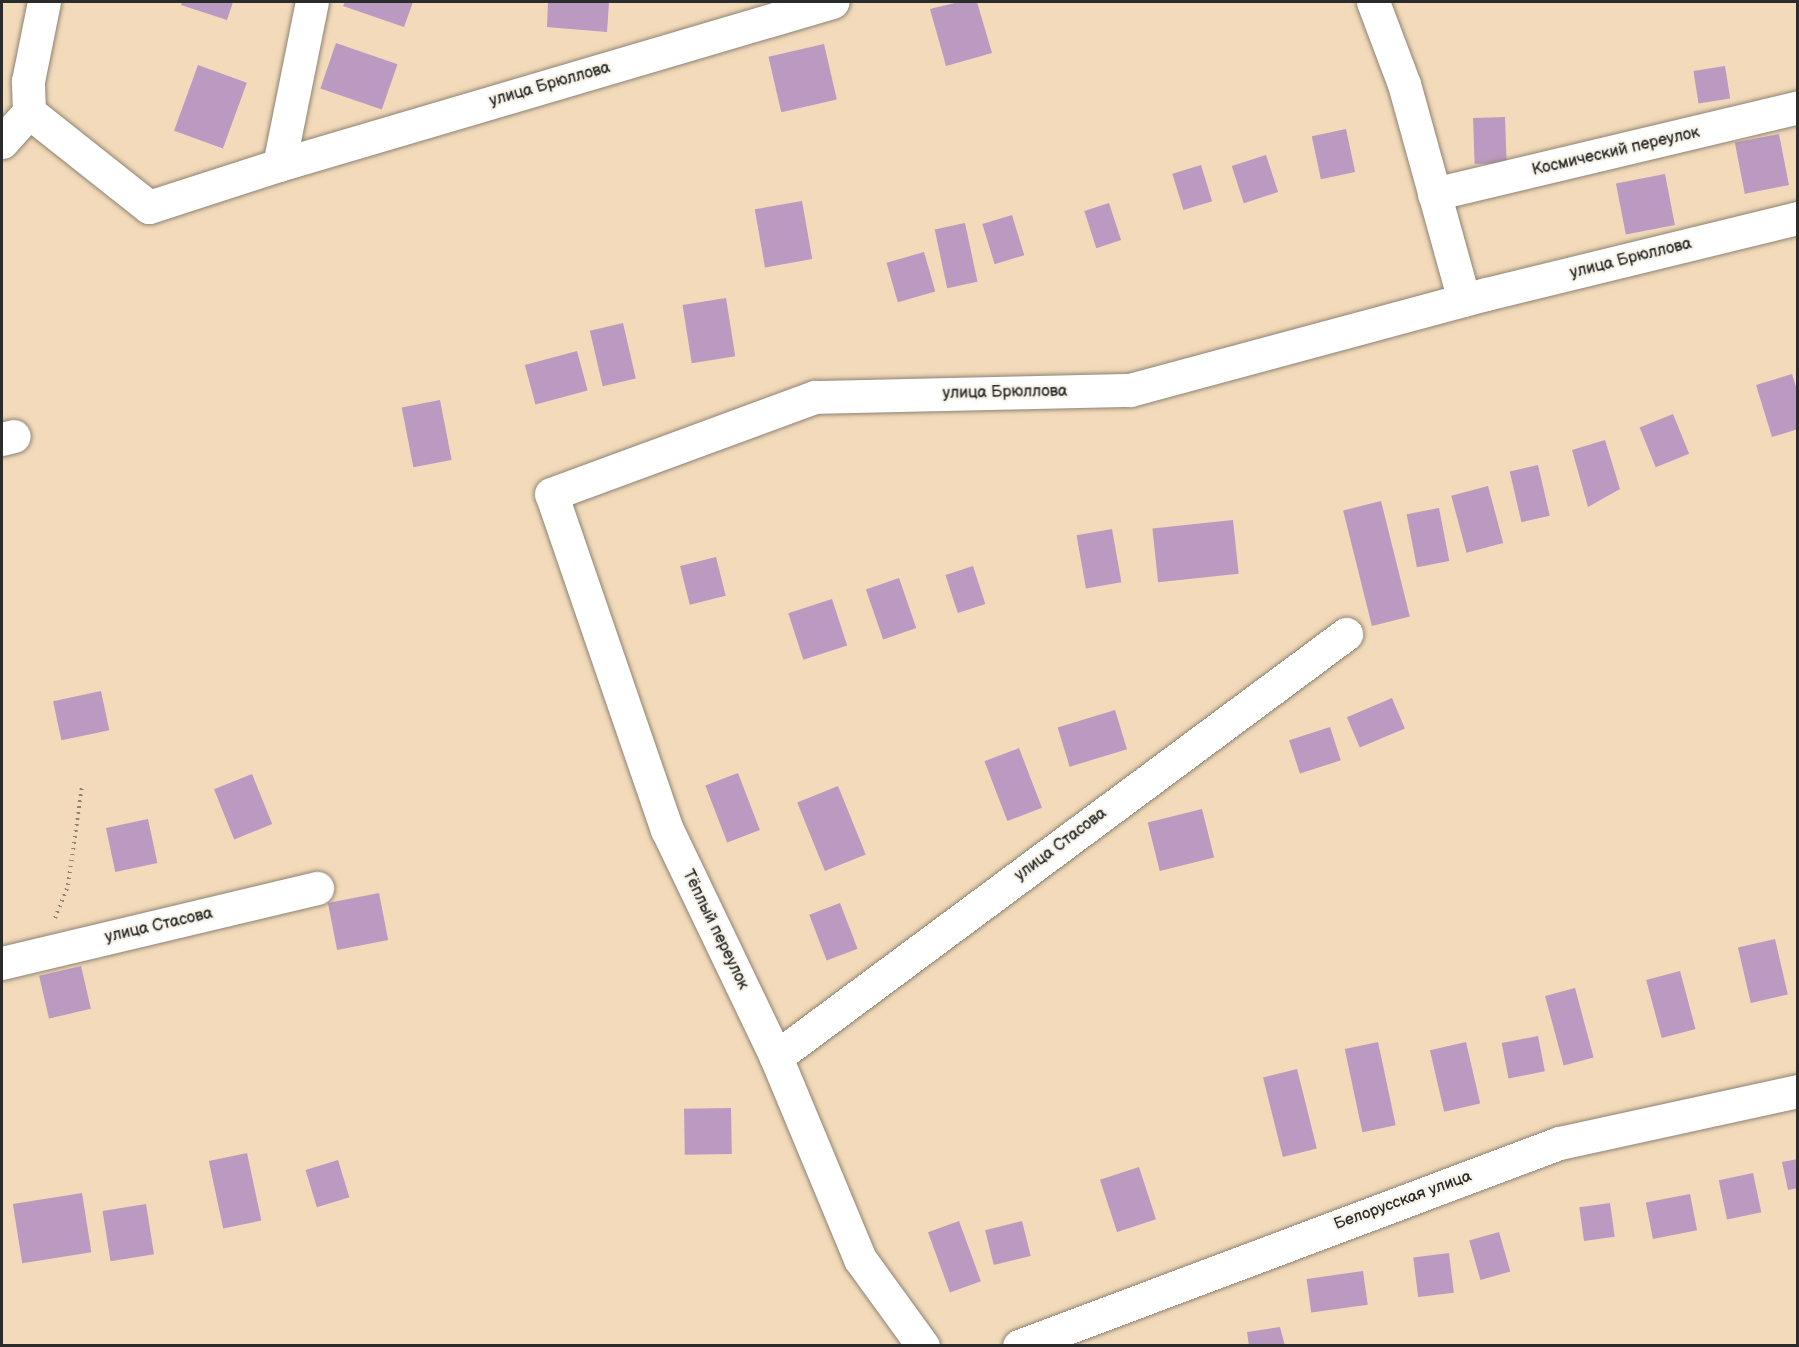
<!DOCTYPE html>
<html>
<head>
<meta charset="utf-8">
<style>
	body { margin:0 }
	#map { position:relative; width:1799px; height:1347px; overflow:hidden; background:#f2daba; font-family:"Balsamiq Sans",sans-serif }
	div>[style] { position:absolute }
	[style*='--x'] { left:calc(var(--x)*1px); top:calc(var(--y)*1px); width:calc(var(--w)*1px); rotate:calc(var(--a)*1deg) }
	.building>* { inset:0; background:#bb9ac1; transform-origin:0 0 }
	.path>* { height:4px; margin-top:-2px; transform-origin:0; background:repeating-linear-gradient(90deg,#8e8272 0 1.5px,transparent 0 6px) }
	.roads { filter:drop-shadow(0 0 2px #8e8272) drop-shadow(0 0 2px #8e8272) }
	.minor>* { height:33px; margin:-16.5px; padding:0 16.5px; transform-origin:16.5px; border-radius:16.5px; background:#fff }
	span { translate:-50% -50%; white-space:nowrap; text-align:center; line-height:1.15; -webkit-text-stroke:4.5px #f7f3e8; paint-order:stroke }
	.street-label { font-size:16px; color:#2b2b2b }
	.frame { position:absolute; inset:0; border:3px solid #2b2b2b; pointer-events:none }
</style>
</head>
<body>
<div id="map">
	<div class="building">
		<i style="clip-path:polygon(182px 2px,233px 2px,227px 20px,181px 5px)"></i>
		<i style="clip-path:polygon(345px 2px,413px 2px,404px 27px,343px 6px)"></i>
		<i style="clip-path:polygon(548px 2px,609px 2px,607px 32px,547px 27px)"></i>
		<i style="clip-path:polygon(959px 2px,977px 2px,992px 53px,946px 66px,930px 9px)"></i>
		<i style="left:336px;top:43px;width:65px;height:48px;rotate:19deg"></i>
		<i style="left:824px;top:44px;width:57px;height:57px;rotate:77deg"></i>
		<i style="left:198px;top:65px;width:52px;height:70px;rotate:20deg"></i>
		<i style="left:1725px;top:66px;width:33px;height:32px;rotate:81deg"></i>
		<i style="left:1505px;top:117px;width:46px;height:32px;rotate:88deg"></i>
		<i style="left:1346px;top:129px;width:44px;height:35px;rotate:78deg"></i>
		<i style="left:1779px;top:134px;width:52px;height:45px;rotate:79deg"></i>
		<i style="left:1266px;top:155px;width:39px;height:36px;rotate:72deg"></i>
		<i style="left:1201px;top:165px;width:38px;height:30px;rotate:73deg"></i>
		<i style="left:1665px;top:174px;width:52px;height:50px;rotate:79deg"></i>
		<i style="left:802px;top:201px;width:59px;height:48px;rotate:80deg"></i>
		<i style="left:1109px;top:203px;width:39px;height:26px;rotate:72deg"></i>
		<i style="left:1012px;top:215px;width:42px;height:31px;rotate:73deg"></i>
		<i style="left:965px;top:223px;width:60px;height:31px;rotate:78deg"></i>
		<i style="left:924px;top:252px;width:41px;height:39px;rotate:74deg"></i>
		<i style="left:726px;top:298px;width:59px;height:44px;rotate:81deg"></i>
		<i style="left:623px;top:323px;width:57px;height:34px;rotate:77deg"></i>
		<i style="left:577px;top:351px;width:41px;height:54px;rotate:75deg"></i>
		<i style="clip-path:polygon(1792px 374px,1798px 393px,1798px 429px,1772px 437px,1756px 385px)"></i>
		<i style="left:440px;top:400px;width:61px;height:39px;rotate:79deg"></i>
		<i style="left:1673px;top:414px;width:43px;height:36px;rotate:68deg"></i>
		<i style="clip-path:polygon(1605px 440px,1620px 489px,1588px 507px,1572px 450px)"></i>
		<i style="left:1538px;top:465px;width:52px;height:29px;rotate:77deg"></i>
		<i style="left:1488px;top:486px;width:59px;height:38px;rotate:75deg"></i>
		<i style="left:1381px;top:501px;width:119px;height:39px;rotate:76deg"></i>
		<i style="left:1439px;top:508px;width:54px;height:33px;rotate:79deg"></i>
		<i style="left:1233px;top:520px;width:54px;height:81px;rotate:84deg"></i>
		<i style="left:1112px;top:529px;width:54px;height:36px;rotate:80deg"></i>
		<i style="left:716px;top:557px;width:40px;height:37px;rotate:76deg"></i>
		<i style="left:973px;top:566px;width:40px;height:29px;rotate:72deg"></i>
		<i style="left:899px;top:578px;width:53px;height:35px;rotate:71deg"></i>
		<i style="left:832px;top:599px;width:49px;height:46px;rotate:72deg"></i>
		<i style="left:101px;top:691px;width:40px;height:49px;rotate:78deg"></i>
		<i style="left:1392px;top:698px;width:33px;height:49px;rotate:67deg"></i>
		<i style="left:1115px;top:710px;width:41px;height:60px;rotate:73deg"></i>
		<i style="left:1330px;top:727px;width:35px;height:43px;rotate:72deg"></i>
		<i style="left:1019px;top:748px;width:64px;height:37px;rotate:69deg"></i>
		<i style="left:738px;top:773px;width:61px;height:35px;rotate:69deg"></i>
		<i style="left:252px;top:774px;width:54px;height:41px;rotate:68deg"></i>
		<i style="left:838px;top:786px;width:74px;height:44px;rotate:68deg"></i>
		<i style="left:1202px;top:809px;width:50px;height:56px;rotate:76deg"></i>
		<i style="left:148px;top:819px;width:45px;height:43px;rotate:78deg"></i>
		<i style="left:379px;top:893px;width:48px;height:52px;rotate:79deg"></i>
		<i style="left:840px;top:903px;width:49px;height:33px;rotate:69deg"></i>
		<i style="left:1775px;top:939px;width:57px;height:38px;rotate:77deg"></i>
		<i style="left:81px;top:966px;width:44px;height:43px;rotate:77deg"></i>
		<i style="left:1680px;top:971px;width:60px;height:35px;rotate:75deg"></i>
		<i style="left:1575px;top:988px;width:72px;height:31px;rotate:75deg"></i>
		<i style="left:1538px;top:1036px;width:36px;height:37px;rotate:79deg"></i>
		<i style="left:1378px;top:1042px;width:85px;height:34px;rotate:78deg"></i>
		<i style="left:1466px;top:1042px;width:63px;height:37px;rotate:77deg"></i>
		<i style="left:1297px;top:1069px;width:82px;height:35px;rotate:76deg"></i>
		<i style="left:731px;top:1108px;width:46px;height:47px;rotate:89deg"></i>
		<i style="left:247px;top:1153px;width:69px;height:39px;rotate:78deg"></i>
		<i style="clip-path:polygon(1798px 1159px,1798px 1188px,1788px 1190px,1782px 1162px)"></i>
		<i style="left:338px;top:1160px;width:39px;height:34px;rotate:73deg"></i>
		<i style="left:1139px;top:1167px;width:55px;height:41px;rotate:72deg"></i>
		<i style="left:1753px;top:1173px;width:40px;height:35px;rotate:78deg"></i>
		<i style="left:82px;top:1193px;width:60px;height:70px;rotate:81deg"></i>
		<i style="left:1690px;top:1194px;width:37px;height:45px;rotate:79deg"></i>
		<i style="left:1610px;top:1203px;width:34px;height:31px;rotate:82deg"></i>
		<i style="left:146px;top:1204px;width:51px;height:44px;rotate:81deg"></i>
		<i style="left:959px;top:1221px;width:64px;height:33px;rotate:70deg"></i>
		<i style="left:1022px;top:1221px;width:36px;height:38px;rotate:76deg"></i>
		<i style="left:1499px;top:1232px;width:41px;height:31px;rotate:74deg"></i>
		<i style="left:1449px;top:1253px;width:40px;height:36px;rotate:83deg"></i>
		<i style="left:1363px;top:1271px;width:34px;height:57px;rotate:82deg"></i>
		<i style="clip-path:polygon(1280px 1327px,1285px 1346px,1249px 1346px,1247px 1332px)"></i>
	</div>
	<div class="path">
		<i style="--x:55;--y:918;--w:35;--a:-68"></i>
		<i style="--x:68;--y:885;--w:99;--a:-81.9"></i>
	</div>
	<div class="roads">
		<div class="minor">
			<i style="--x:1373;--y:2;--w:88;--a:69.3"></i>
			<i style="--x:1404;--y:84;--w:224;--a:74.5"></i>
			<i style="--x:29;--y:112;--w:153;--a:38.4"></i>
			<i style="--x:149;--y:207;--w:137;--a:-17.9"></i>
			<i style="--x:279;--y:165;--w:166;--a:-78.6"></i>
			<i style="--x:2;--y:142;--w:40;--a:-48"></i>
			<i style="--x:29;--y:112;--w:31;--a:-92"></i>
			<i style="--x:28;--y:81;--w:81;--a:-78.6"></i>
			<i style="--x:279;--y:165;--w:577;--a:-16.42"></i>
			<i style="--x:1434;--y:194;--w:374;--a:-13.4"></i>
			<i style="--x:2;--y:439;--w:12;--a:-14"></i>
			<i style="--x:2;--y:963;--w:324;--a:-13.4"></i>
			<i style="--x:776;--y:1057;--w:710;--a:-36.58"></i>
			<i style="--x:923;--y:1346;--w:107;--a:-125.9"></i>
			<i style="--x:860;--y:1259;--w:219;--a:-112.6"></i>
			<i style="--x:776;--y:1057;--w:252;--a:-115.6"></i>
			<i style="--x:667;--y:830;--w:355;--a:-109"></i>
			<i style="--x:551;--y:494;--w:281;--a:-20.2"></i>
			<i style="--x:815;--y:397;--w:315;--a:-1.3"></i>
			<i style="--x:1130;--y:390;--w:369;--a:-15.1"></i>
			<i style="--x:1486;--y:294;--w:321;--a:-13.7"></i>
			<i style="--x:1019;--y:1346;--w:577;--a:-20.6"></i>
			<i style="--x:1559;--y:1143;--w:245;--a:-12.3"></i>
		</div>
	</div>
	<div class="street-label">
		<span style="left:550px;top:85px;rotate:-16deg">улица Брюллова</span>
		<span style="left:1616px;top:152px;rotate:-13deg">Космический переулок</span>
		<span style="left:1631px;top:259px;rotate:-14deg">улица Брюллова</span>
		<span style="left:1005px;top:393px;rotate:-1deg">улица Брюллова</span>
		<span style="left:1061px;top:845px;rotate:-37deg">улица Стасова</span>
		<span style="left:159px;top:926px;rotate:-13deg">улица Стасова</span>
		<span style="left:715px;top:930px;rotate:64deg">Тёплый переулок</span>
		<span style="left:1403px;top:1201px;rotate:-20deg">Белорусская улица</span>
	</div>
	<div class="frame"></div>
</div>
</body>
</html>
